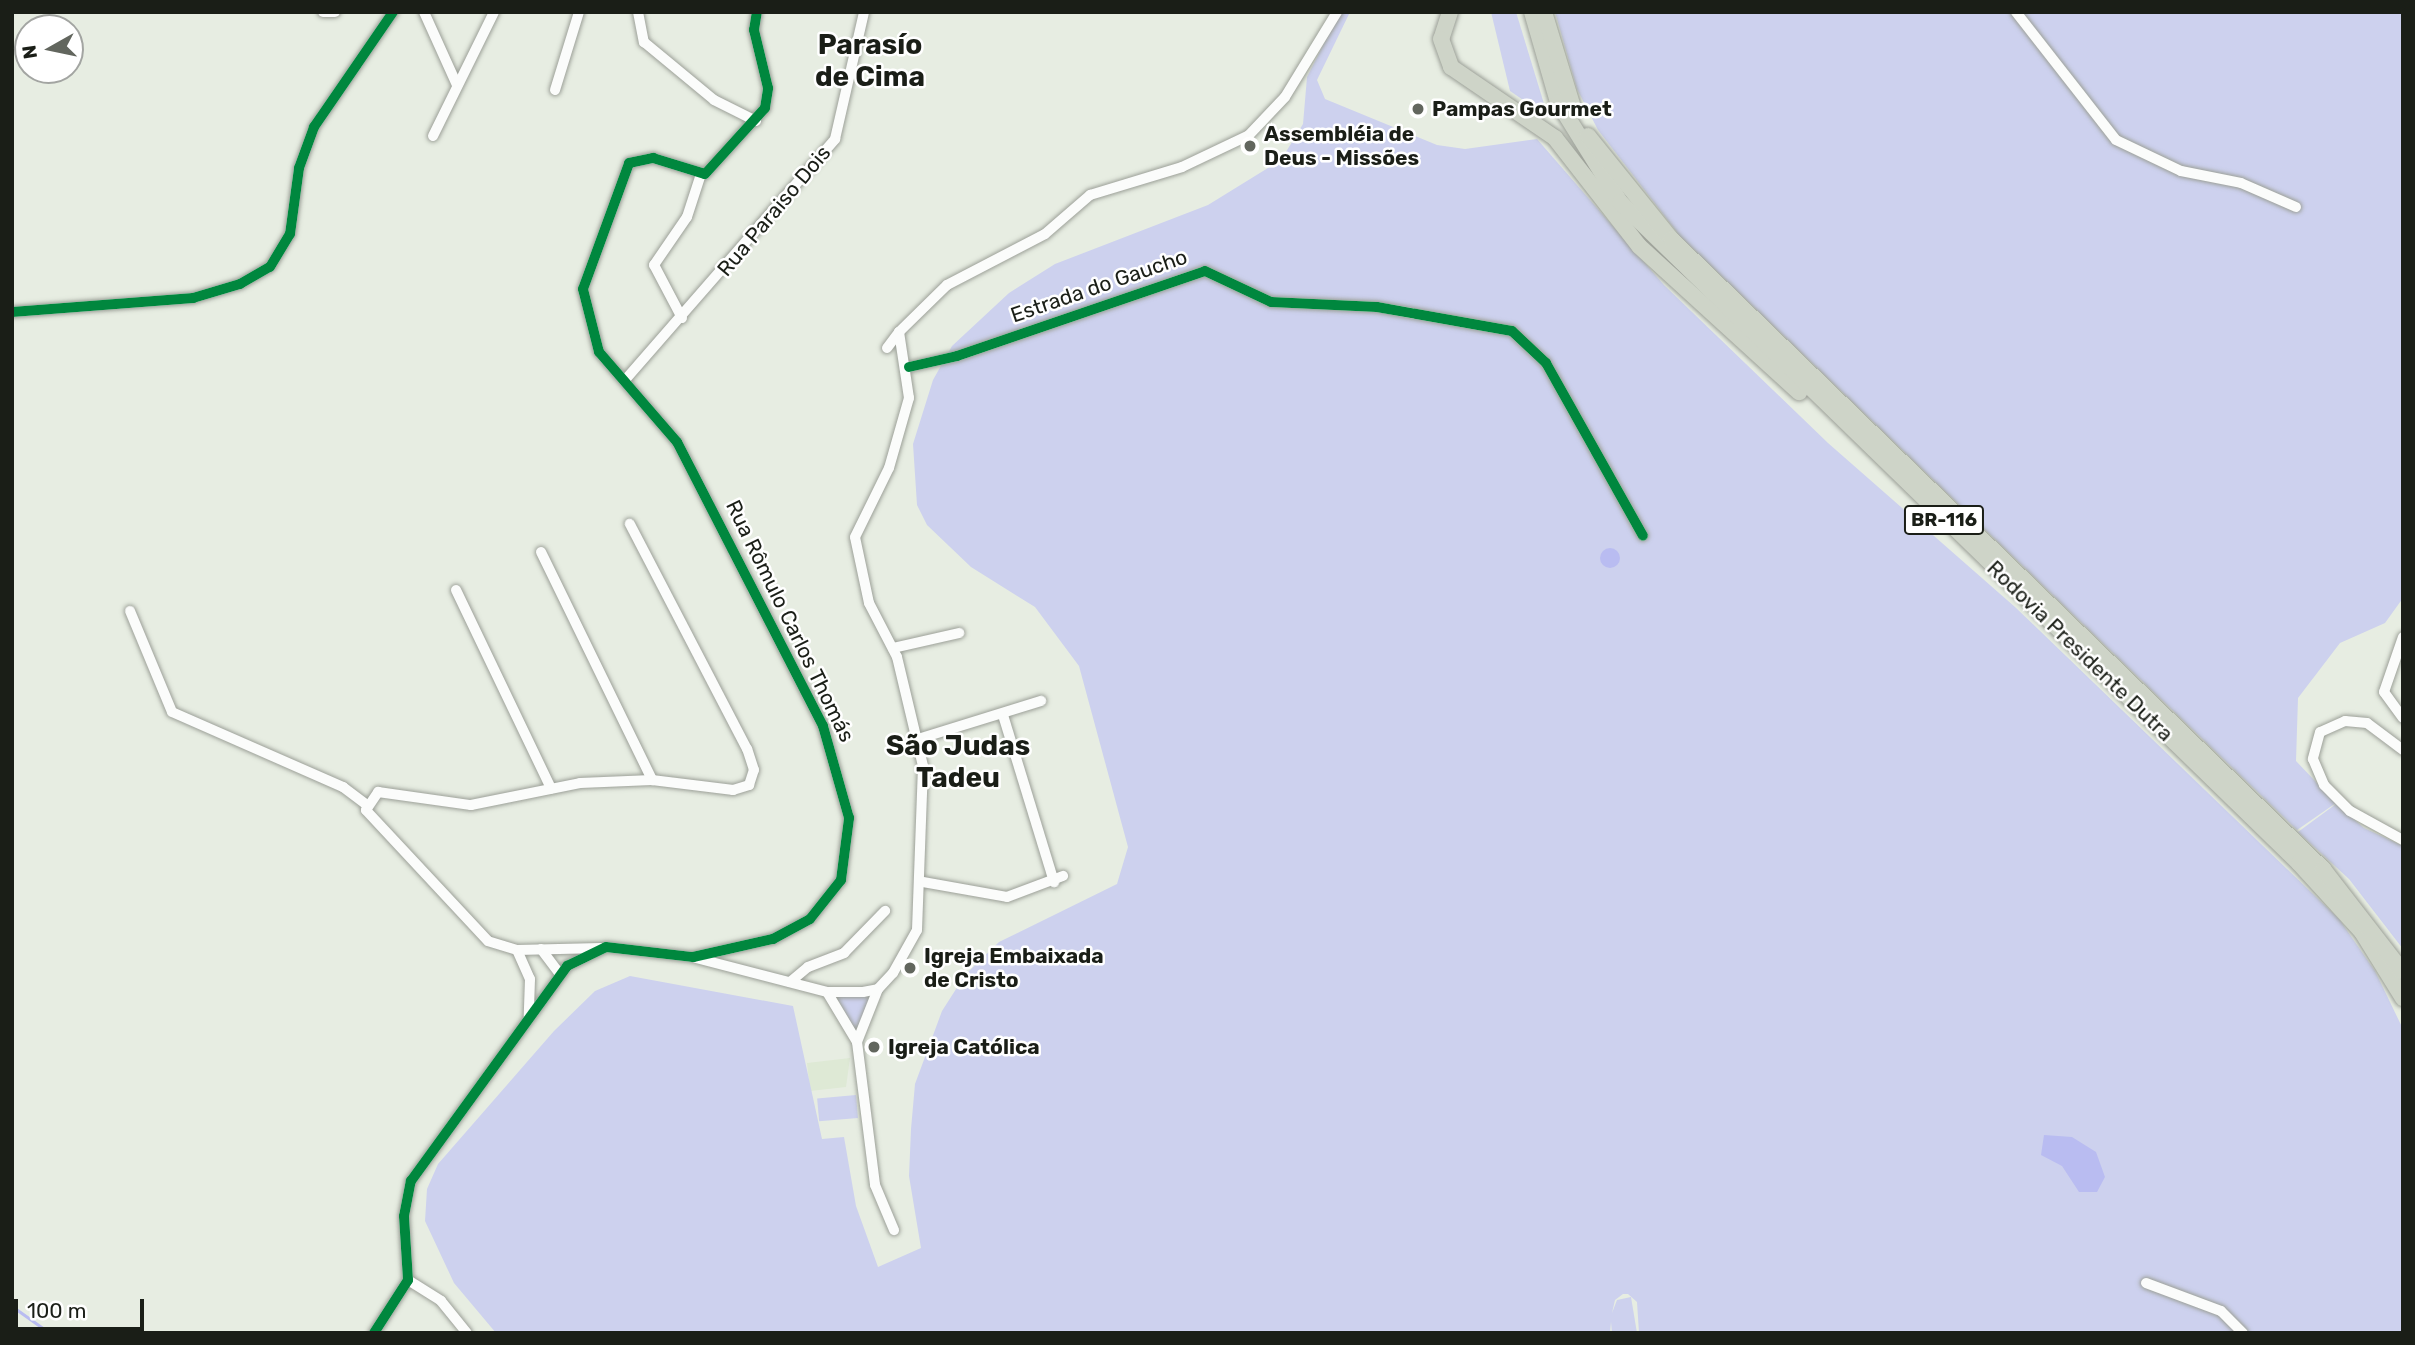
<!DOCTYPE html>
<html>
<head>
<meta charset="utf-8">
<style>
	body { margin:0 }
	#map { position:relative; width:2415px; height:1345px; overflow:hidden; background:#e7ede2; font-family:Rubik,sans-serif }
	div>[style] { position:absolute }
	[style*='--x'] { left:calc(var(--x)*1px); top:calc(var(--y)*1px); width:calc(var(--w)*1px); rotate:calc(var(--a)*1deg) }
	.built>* { inset:0; background:#dee9d5 }
	.green>* { inset:0; background:#cdd1ee; transform-origin:0 0 }
	.water>* { inset:0; background:#b9bcf1 }
	.round { border-radius:50% }
	.stream>* { height:2.5px; margin:-1.25px; padding:0 1.25px; transform-origin:1.25px; border-radius:1.25px; background:#b9bcf1 }
	.roads { filter:drop-shadow(0 0 2px #9ca098) drop-shadow(0 0 2px #9ca098) }
	.minor>* { height:10px; margin:-5px; padding:0 5px; transform-origin:5px; border-radius:5px; background:#fbfcfb }
	.highway>* { height:16px; margin:-8px; padding:0 8px; transform-origin:8px; border-radius:8px; background:#ced4c8 }
	.cycleway>* { height:10px; margin:-5px; padding:0 5px; transform-origin:5px; border-radius:5px; background:#00873e }
	.dots>* { width:19px; height:19px; translate:-50% -50%; box-sizing:border-box; border:4px solid #fff; border-radius:50% }
	span { translate:-50% -50%; white-space:nowrap; text-align:center; line-height:1.15; -webkit-text-stroke:5px #fff; paint-order:stroke }
	.shield-label span { padding:2px 5px; background:#fff; border:2px solid; border-radius:5px; -webkit-text-stroke-width:0 }
	.shield-label { font-size:19px; color:#1a1e17; font-weight:700 }
	.poi-label { font-size:21px; color:#1a1e17; font-weight:700 }
	.left { translate:0 -50%; text-align:left }
	.street-label { font-size:21px; color:#1a1e17 }
	.district-label { font-size:28px; color:#1a1e17; font-weight:700 }
	.frame { position:absolute; inset:0; border:14px solid #1a1e17; pointer-events:none }
	.north { position:absolute; left:14px; top:14px; width:70px; height:70px; box-sizing:border-box; background:#fff; border:2px solid #a3a5a2; border-radius:50%; rotate:261deg; font-size:19px; font-weight:700; line-height:28px; text-align:center; color:#1a1e17 }
	.north::after { content:''; display:block; margin:auto; width:24px; height:32px; background:#62665e; clip-path:polygon(50% 0,100% 100%,50% 72%,0 100%) }
	.scale { position:absolute; left:14px; top:1299px; width:130px; height:32px; box-sizing:border-box; border:4px solid #1a1e17; border-top:0; padding-left:9px; font-size:21px; line-height:24px; white-space:nowrap; color:#1a1e17; -webkit-text-stroke:5px #fff; paint-order:stroke }
</style>
</head>
<body>
<div id="map">
	<div class="built">
		<i style="clip-path:polygon(850px 1058px,846px 1087px,810px 1091px,807px 1063px)"></i>
	</div>
	<div class="green">
		<i style="clip-path:polygon(1340px 12px,1350px 12px,1317px 80px,1325px 99px,1437px 145px,1465px 149px,1537px 139px,1664px 285px,1828px 443px,2015px 607px,2339px 919px,2375px 971px,2403px 1029px,2403px 1333px,1639px 1333px,1637px 1302px,1628px 1294px,1623px 1294px,1615px 1300px,1612px 1313px,1617px 1300px,1631px 1297px,1637px 1333px,1612px 1333px,1611px 1322px,1610px 1333px,496px 1333px,454px 1283px,425px 1221px,427px 1189px,438px 1164px,554px 1031px,595px 991px,630px 976px,793px 1006px,822px 1139px,844px 1137px,856px 1206px,878px 1267px,921px 1248px,909px 1176px,911px 1129px,915px 1084px,942px 1011px,965px 975px,999px 942px,1117px 884px,1128px 847px,1079px 666px,1035px 607px,971px 567px,927px 525px,917px 505px,913px 444px,933px 380px,952px 346px,1009px 293px,1055px 264px,1208px 205px,1281px 160px,1303px 124px,1307px 77px)"></i>
		<i style="clip-path:polygon(1491px 12px,1516px 12px,1548px 117px,1510px 91px)"></i>
		<i style="clip-path:polygon(1555px 12px,2403px 12px,2403px 598px,2385px 623px,2340px 643px,2298px 698px,2296px 761px,2336px 803px,2297px 830px,1680px 236px,1598px 130px,1577px 89px)"></i>
		<i style="clip-path:polygon(2336px 804px,2364px 828px,2403px 846px,2403px 949px,2349px 879px,2298px 832px)"></i>
		<i style="clip-path:polygon(873px 992px,857px 1034px,836px 996px)"></i>
		<i style="left:856px;top:1095px;width:23px;height:39px;rotate:85deg"></i>
	</div>
	<div class="water">
		<i class="round" style="left:1600px;top:548px;width:20px;height:20px"></i>
		<i style="clip-path:polygon(2044px 1135px,2072px 1137px,2096px 1152px,2105px 1177px,2097px 1192px,2079px 1192px,2062px 1166px,2041px 1155px)"></i>
	</div>
	<div class="stream">
		<i style="--x:12;--y:1306;--w:47;--a:35.4"></i>
	</div>
	<div class="roads">
		<div class="minor">
			<i style="--x:323;--y:12;--w:12;--a:0"></i>
			<i style="--x:424;--y:12;--w:80;--a:65.7"></i>
			<i style="--x:638;--y:12;--w:31;--a:79"></i>
			<i style="--x:644;--y:42;--w:91;--a:39.6"></i>
			<i style="--x:714;--y:100;--w:47;--a:26.6"></i>
			<i style="--x:2016;--y:12;--w:162;--a:52"></i>
			<i style="--x:2116;--y:140;--w:72;--a:25.5"></i>
			<i style="--x:2181;--y:171;--w:61;--a:11.3"></i>
			<i style="--x:2241;--y:183;--w:60;--a:23.6"></i>
			<i style="--x:555;--y:90;--w:82;--a:-72.9"></i>
			<i style="--x:433;--y:136;--w:138;--a:-63.8"></i>
			<i style="--x:12;--y:312;--w:182;--a:-4.4"></i>
			<i style="--x:193;--y:298;--w:49;--a:-16.6"></i>
			<i style="--x:240;--y:284;--w:34;--a:-30"></i>
			<i style="--x:270;--y:267;--w:39;--a:-59"></i>
			<i style="--x:290;--y:234;--w:67;--a:-82.2"></i>
			<i style="--x:299;--y:168;--w:44;--a:-69.9"></i>
			<i style="--x:314;--y:127;--w:140;--a:-55.5"></i>
			<i style="--x:682;--y:318;--w:60;--a:-117.8"></i>
			<i style="--x:654;--y:265;--w:58;--a:-55.5"></i>
			<i style="--x:687;--y:217;--w:45;--a:-72"></i>
			<i style="--x:887;--y:348;--w:20;--a:-53"></i>
			<i style="--x:909;--y:367;--w:49;--a:-12.9"></i>
			<i style="--x:957;--y:356;--w:262;--a:-18.9"></i>
			<i style="--x:1205;--y:271;--w:73;--a:25.2"></i>
			<i style="--x:1271;--y:302;--w:106;--a:2.7"></i>
			<i style="--x:1377;--y:307;--w:137;--a:10.1"></i>
			<i style="--x:1512;--y:331;--w:47;--a:43.3"></i>
			<i style="--x:1546;--y:363;--w:198;--a:60.7"></i>
			<i style="--x:625;--y:380;--w:320;--a:-48.9"></i>
			<i style="--x:835;--y:139;--w:130;--a:-77.1"></i>
			<i style="--x:541;--y:552;--w:254;--a:64"></i>
			<i style="--x:456;--y:590;--w:220;--a:64.4"></i>
			<i style="--x:130;--y:611;--w:109;--a:67.4"></i>
			<i style="--x:172;--y:712;--w:187;--a:23.7"></i>
			<i style="--x:343;--y:787;--w:30;--a:37"></i>
			<i style="--x:2403;--y:637;--w:58;--a:109.1"></i>
			<i style="--x:2384;--y:692;--w:32;--a:54"></i>
			<i style="--x:893;--y:648;--w:68;--a:-12.8"></i>
			<i style="--x:1003;--y:715;--w:175;--a:73"></i>
			<i style="--x:918;--y:739;--w:129;--a:-17.2"></i>
			<i style="--x:2403;--y:750;--w:45;--a:-143.1"></i>
			<i style="--x:2367;--y:723;--w:22;--a:-175"></i>
			<i style="--x:2345;--y:721;--w:27;--a:156"></i>
			<i style="--x:2320;--y:732;--w:28;--a:105"></i>
			<i style="--x:2313;--y:759;--w:28;--a:67"></i>
			<i style="--x:2324;--y:785;--w:37;--a:45"></i>
			<i style="--x:2350;--y:811;--w:60;--a:28.7"></i>
			<i style="--x:923;--y:882;--w:85;--a:10.1"></i>
			<i style="--x:1007;--y:897;--w:60;--a:-20.6"></i>
			<i style="--x:601;--y:948;--w:84;--a:178.6"></i>
			<i style="--x:517;--y:950;--w:30;--a:-163"></i>
			<i style="--x:488;--y:941;--w:179;--a:-133"></i>
			<i style="--x:366;--y:810;--w:22;--a:-56"></i>
			<i style="--x:378;--y:792;--w:94;--a:8"></i>
			<i style="--x:471;--y:805;--w:111;--a:-11.4"></i>
			<i style="--x:580;--y:783;--w:72;--a:-2.4"></i>
			<i style="--x:652;--y:780;--w:82;--a:7"></i>
			<i style="--x:733;--y:790;--w:17;--a:-17"></i>
			<i style="--x:749;--y:785;--w:16;--a:-72"></i>
			<i style="--x:754;--y:770;--w:22;--a:-108"></i>
			<i style="--x:747;--y:749;--w:254;--a:-117.5"></i>
			<i style="--x:541;--y:949;--w:31;--a:53"></i>
			<i style="--x:517;--y:950;--w:32;--a:66"></i>
			<i style="--x:530;--y:979;--w:37;--a:92"></i>
			<i style="--x:696;--y:958;--w:135;--a:14.5"></i>
			<i style="--x:827;--y:992;--w:36;--a:0"></i>
			<i style="--x:863;--y:992;--w:15;--a:-11"></i>
			<i style="--x:878;--y:989;--w:22;--a:-47"></i>
			<i style="--x:893;--y:973;--w:49;--a:-60.8"></i>
			<i style="--x:917;--y:930;--w:164;--a:-87.9"></i>
			<i style="--x:923;--y:766;--w:112;--a:-103.4"></i>
			<i style="--x:897;--y:657;--w:61;--a:-117.4"></i>
			<i style="--x:869;--y:603;--w:67;--a:-102"></i>
			<i style="--x:855;--y:537;--w:77;--a:-63.8"></i>
			<i style="--x:889;--y:468;--w:73;--a:-74.1"></i>
			<i style="--x:909;--y:398;--w:67;--a:-98.6"></i>
			<i style="--x:899;--y:332;--w:67;--a:-44.4"></i>
			<i style="--x:947;--y:285;--w:110;--a:-27.5"></i>
			<i style="--x:1045;--y:234;--w:60;--a:-40.9"></i>
			<i style="--x:1090;--y:195;--w:96;--a:-16.9"></i>
			<i style="--x:1182;--y:167;--w:74;--a:-25.5"></i>
			<i style="--x:1249;--y:135;--w:52;--a:-46.5"></i>
			<i style="--x:1285;--y:97;--w:100;--a:-58.5"></i>
			<i style="--x:790;--y:982;--w:23;--a:-40"></i>
			<i style="--x:808;--y:967;--w:39;--a:-21"></i>
			<i style="--x:844;--y:953;--w:59;--a:-45.7"></i>
			<i style="--x:827;--y:992;--w:58;--a:59"></i>
			<i style="--x:857;--y:1042;--w:144;--a:82.8"></i>
			<i style="--x:875;--y:1185;--w:49;--a:67.1"></i>
			<i style="--x:857;--y:1042;--w:57;--a:-68.4"></i>
			<i style="--x:408;--y:1280;--w:39;--a:32"></i>
			<i style="--x:441;--y:1301;--w:41;--a:50.9"></i>
			<i style="--x:2146;--y:1283;--w:80;--a:20.5"></i>
			<i style="--x:2221;--y:1311;--w:31;--a:45"></i>
			<i style="--x:374;--y:1333;--w:63;--a:-57.3"></i>
			<i style="--x:408;--y:1280;--w:64;--a:-93.6"></i>
			<i style="--x:404;--y:1216;--w:36;--a:-79"></i>
			<i style="--x:411;--y:1181;--w:266;--a:-54"></i>
			<i style="--x:567;--y:966;--w:43;--a:-26"></i>
			<i style="--x:606;--y:947;--w:88;--a:6.6"></i>
			<i style="--x:693;--y:957;--w:82;--a:-12.7"></i>
			<i style="--x:773;--y:939;--w:42;--a:-28.4"></i>
			<i style="--x:810;--y:919;--w:50;--a:-51.5"></i>
			<i style="--x:841;--y:880;--w:63;--a:-82.6"></i>
			<i style="--x:849;--y:818;--w:96;--a:-105.8"></i>
			<i style="--x:823;--y:726;--w:319;--a:-117.2"></i>
			<i style="--x:677;--y:442;--w:119;--a:-130.9"></i>
			<i style="--x:599;--y:352;--w:65;--a:-104.3"></i>
			<i style="--x:583;--y:289;--w:134;--a:-69.9"></i>
			<i style="--x:629;--y:163;--w:25;--a:-12"></i>
			<i style="--x:653;--y:158;--w:54;--a:17.1"></i>
			<i style="--x:705;--y:174;--w:89;--a:-47.7"></i>
			<i style="--x:765;--y:108;--w:20;--a:-81"></i>
			<i style="--x:768;--y:88;--w:60;--a:-103.6"></i>
			<i style="--x:754;--y:30;--w:18;--a:-81"></i>
		</div>
		<div class="highway">
			<i style="--x:1450;--y:12;--w:28;--a:108"></i>
			<i style="--x:1441;--y:39;--w:30;--a:70"></i>
			<i style="--x:1451;--y:67;--w:126;--a:34.3"></i>
			<i style="--x:1555;--y:138;--w:137;--a:52.1"></i>
			<i style="--x:1639;--y:246;--w:217;--a:42.4"></i>
			<i style="--x:1532;--y:12;--w:94;--a:73.9"></i>
			<i style="--x:1558;--y:102;--w:118;--a:58.2"></i>
			<i style="--x:1620;--y:202;--w:948;--a:44.23"></i>
			<i style="--x:2299;--y:863;--w:93;--a:47.6"></i>
			<i style="--x:2362;--y:932;--w:78;--a:58.2"></i>
			<i style="--x:1544;--y:12;--w:96;--a:73.1"></i>
			<i style="--x:1588;--y:136;--w:132;--a:51.1"></i>
			<i style="--x:1671;--y:239;--w:907;--a:44.02"></i>
			<i style="--x:2323;--y:869;--w:130;--a:52.2"></i>
		</div>
	</div>
	<div class="cycleway">
		<i style="--x:12;--y:312;--w:182;--a:-4.4"></i>
		<i style="--x:193;--y:298;--w:49;--a:-16.6"></i>
		<i style="--x:240;--y:284;--w:34;--a:-30"></i>
		<i style="--x:270;--y:267;--w:39;--a:-59"></i>
		<i style="--x:290;--y:234;--w:67;--a:-82.2"></i>
		<i style="--x:299;--y:168;--w:44;--a:-69.9"></i>
		<i style="--x:314;--y:127;--w:140;--a:-55.5"></i>
		<i style="--x:909;--y:367;--w:49;--a:-12.9"></i>
		<i style="--x:957;--y:356;--w:262;--a:-18.9"></i>
		<i style="--x:1205;--y:271;--w:73;--a:25.2"></i>
		<i style="--x:1271;--y:302;--w:106;--a:2.7"></i>
		<i style="--x:1377;--y:307;--w:137;--a:10.1"></i>
		<i style="--x:1512;--y:331;--w:47;--a:43.3"></i>
		<i style="--x:1546;--y:363;--w:198;--a:60.7"></i>
		<i style="--x:374;--y:1333;--w:63;--a:-57.3"></i>
		<i style="--x:408;--y:1280;--w:64;--a:-93.6"></i>
		<i style="--x:404;--y:1216;--w:36;--a:-79"></i>
		<i style="--x:411;--y:1181;--w:266;--a:-54"></i>
		<i style="--x:567;--y:966;--w:43;--a:-26"></i>
		<i style="--x:606;--y:947;--w:88;--a:6.6"></i>
		<i style="--x:693;--y:957;--w:82;--a:-12.7"></i>
		<i style="--x:773;--y:939;--w:42;--a:-28.4"></i>
		<i style="--x:810;--y:919;--w:50;--a:-51.5"></i>
		<i style="--x:841;--y:880;--w:63;--a:-82.6"></i>
		<i style="--x:849;--y:818;--w:96;--a:-105.8"></i>
		<i style="--x:823;--y:726;--w:319;--a:-117.2"></i>
		<i style="--x:677;--y:442;--w:119;--a:-130.9"></i>
		<i style="--x:599;--y:352;--w:65;--a:-104.3"></i>
		<i style="--x:583;--y:289;--w:134;--a:-69.9"></i>
		<i style="--x:629;--y:163;--w:25;--a:-12"></i>
		<i style="--x:653;--y:158;--w:54;--a:17.1"></i>
		<i style="--x:705;--y:174;--w:89;--a:-47.7"></i>
		<i style="--x:765;--y:108;--w:20;--a:-81"></i>
		<i style="--x:768;--y:88;--w:60;--a:-103.6"></i>
		<i style="--x:754;--y:30;--w:18;--a:-81"></i>
	</div>
	<div class="dots">
		<i style="left:1418px;top:109px;background:#62665e"></i>
		<i style="left:1250px;top:146px;background:#62665e"></i>
		<i style="left:910px;top:968px;background:#62665e"></i>
		<i style="left:874px;top:1047px;background:#62665e"></i>
	</div>
	<div class="shield-label">
		<span style="left:1944px;top:520px">BR-116</span>
	</div>
	<div class="poi-label">
		<span class="left" style="left:1432px;top:109px">Pampas Gourmet</span>
		<span class="left" style="left:1264px;top:146px">Assembléia de<br>Deus - Missões</span>
		<span class="left" style="left:924px;top:968px">Igreja Embaixada<br>de Cristo</span>
		<span class="left" style="left:888px;top:1047px">Igreja Católica</span>
	</div>
	<div class="street-label">
		<span style="left:774px;top:211px;rotate:-50deg">Rua Paraiso Dois</span>
		<span style="left:1099px;top:286px;rotate:-19deg">Estrada do Gaucho</span>
		<span style="left:790px;top:621px;rotate:64deg">Rua Rômulo Carlos Thomás</span>
		<span style="left:2080px;top:651px;rotate:44deg">Rodovia Presidente Dutra</span>
	</div>
	<div class="district-label">
		<span style="left:870px;top:61px">Parasío<br>de Cima</span>
		<span style="left:958px;top:762px">São Judas<br>Tadeu</span>
	</div>
	<div class="frame"></div>
	<div class="north">N</div>
	<div class="scale">100 m</div>
</div>
</body>
</html>
